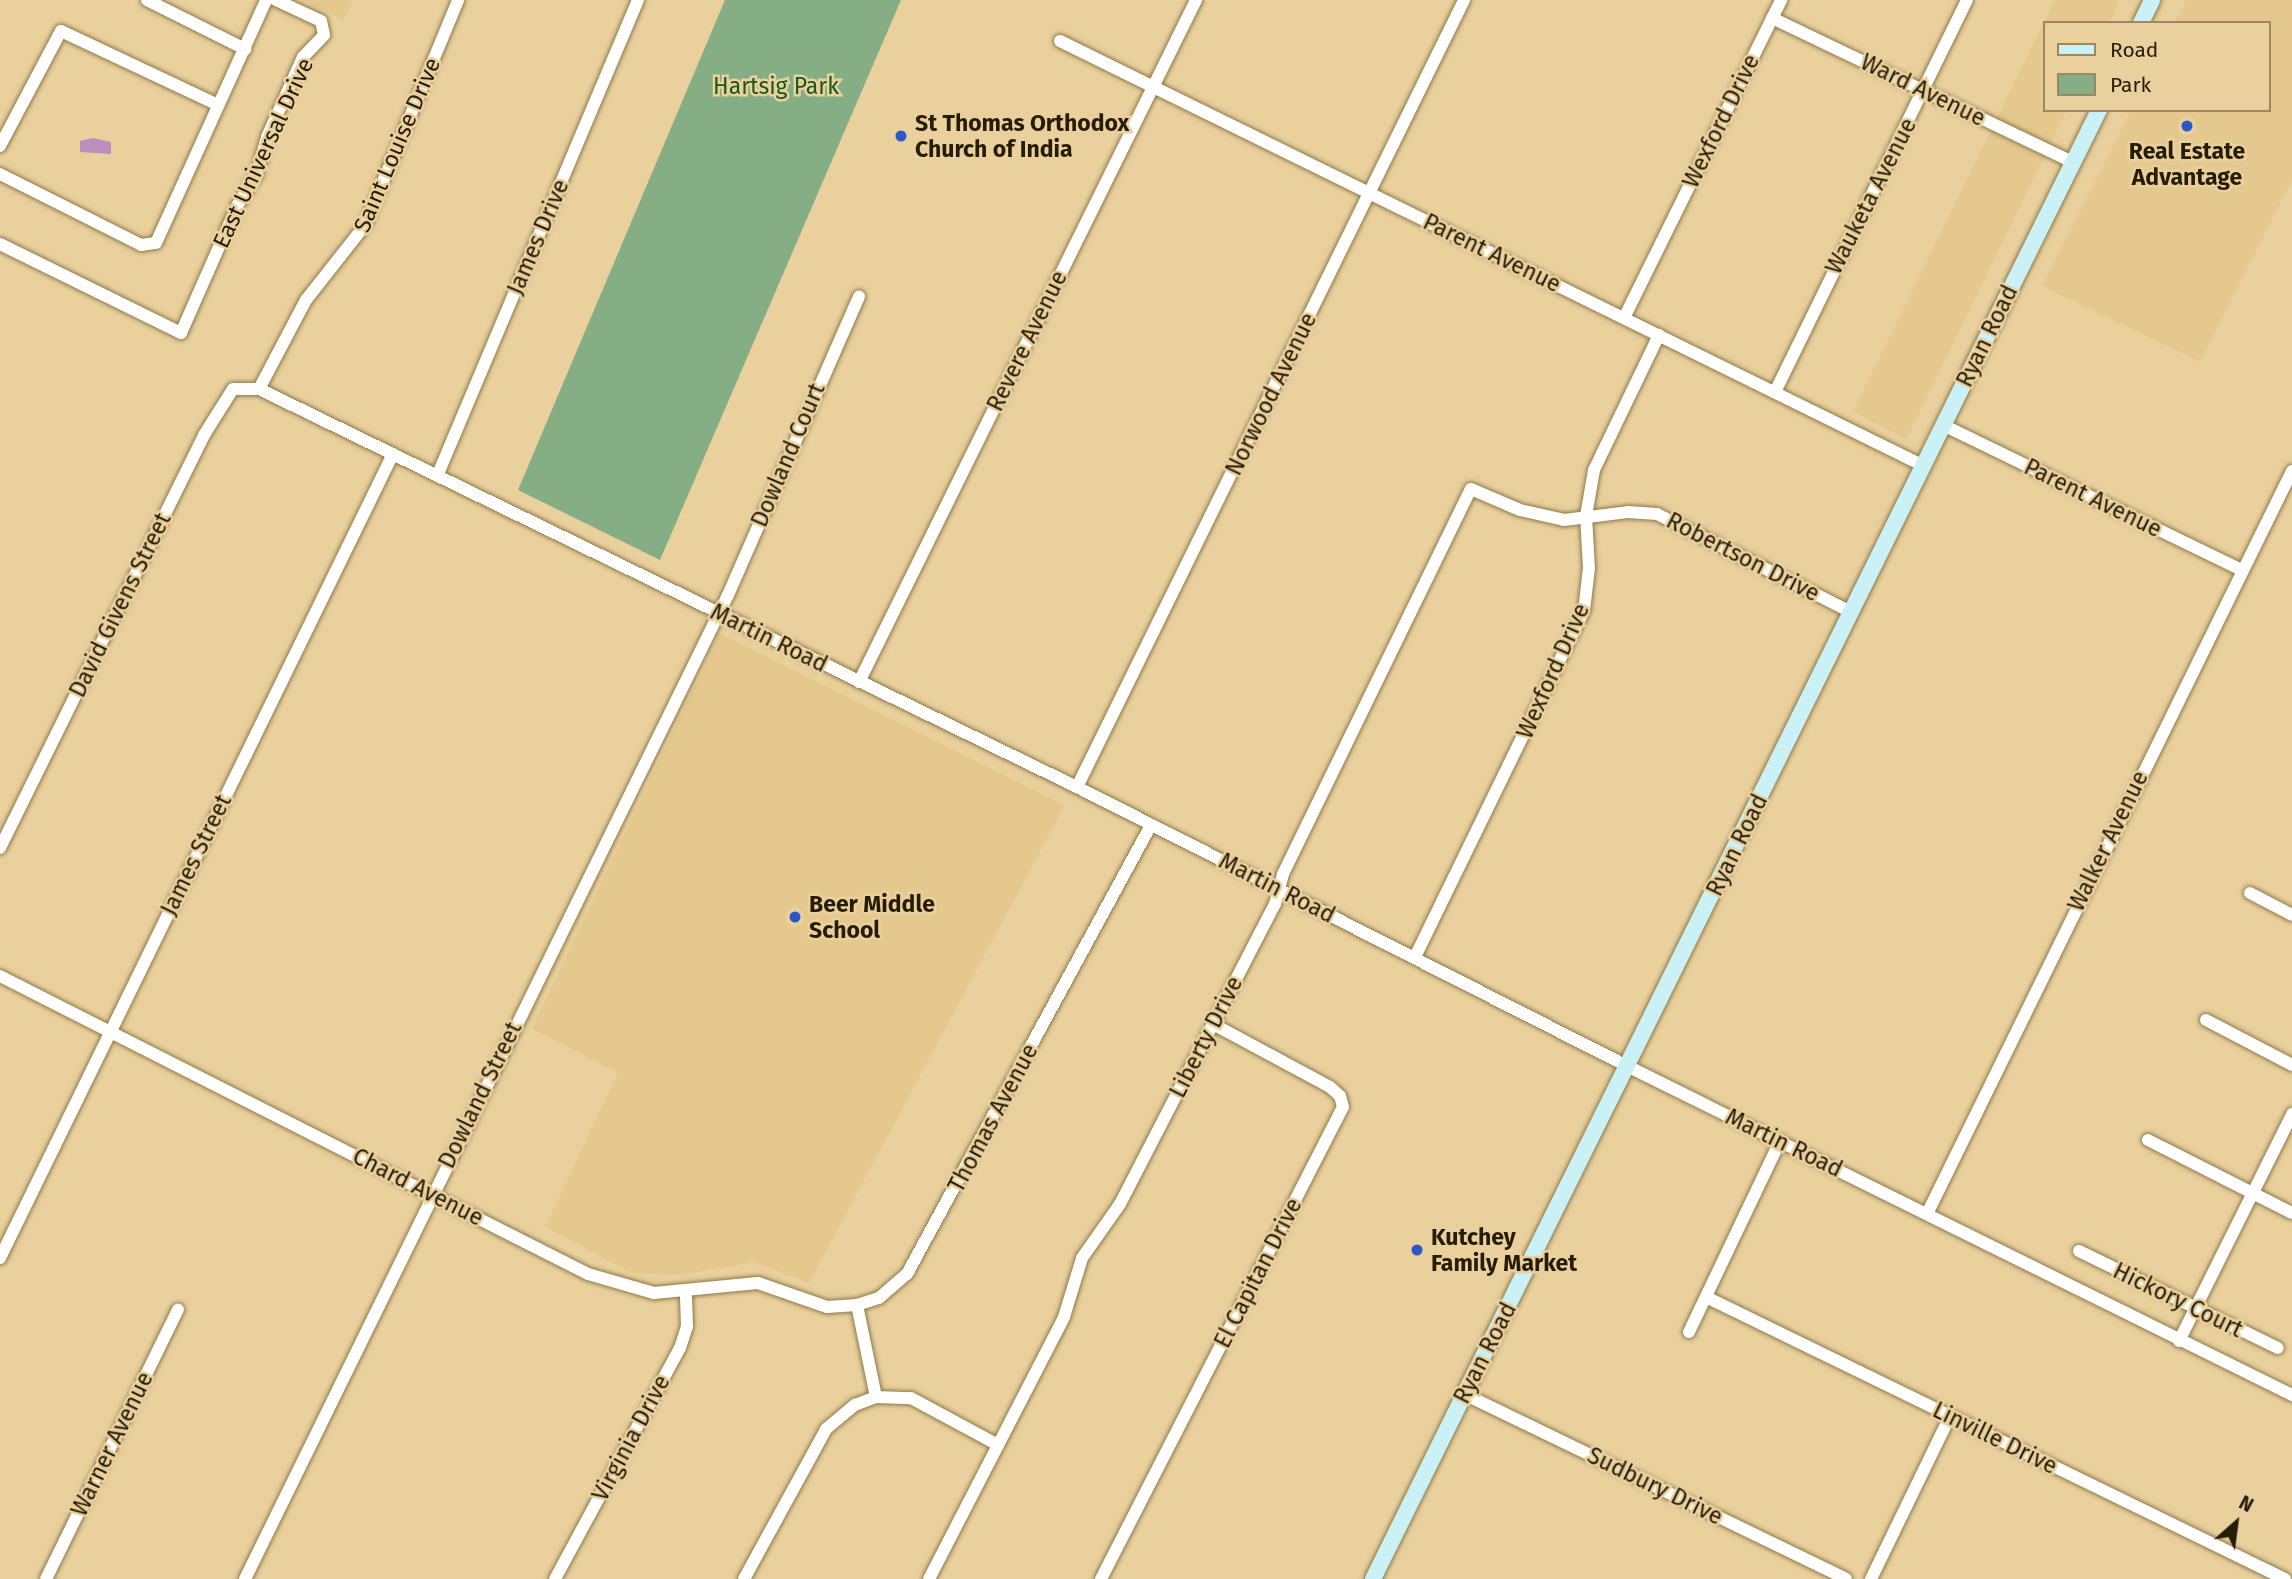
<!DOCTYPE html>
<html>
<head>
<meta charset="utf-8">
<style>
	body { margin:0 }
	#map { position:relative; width:2292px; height:1579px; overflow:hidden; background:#e9d09d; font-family:"Fira Sans",sans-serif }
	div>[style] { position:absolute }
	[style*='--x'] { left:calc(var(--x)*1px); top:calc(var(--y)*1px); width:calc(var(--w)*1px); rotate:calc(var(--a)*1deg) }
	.built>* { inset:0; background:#e5c88d }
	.green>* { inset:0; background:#86ae85 }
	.water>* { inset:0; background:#bb8ebe }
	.roads { filter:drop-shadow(0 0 2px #907949) drop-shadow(0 0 2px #907949) }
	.minor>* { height:12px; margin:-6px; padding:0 6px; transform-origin:6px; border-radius:6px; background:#fff }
	.secondary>* { height:16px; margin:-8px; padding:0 8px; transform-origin:8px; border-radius:8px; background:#caf2f6 }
	.dots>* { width:19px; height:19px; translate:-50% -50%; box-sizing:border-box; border:4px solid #e9d09d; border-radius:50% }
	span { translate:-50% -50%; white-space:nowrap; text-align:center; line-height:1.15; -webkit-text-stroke:5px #e9d09d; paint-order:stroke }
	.park-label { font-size:23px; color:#15591b }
	.street-label { font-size:23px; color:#261c08 }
	.poi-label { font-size:23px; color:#261c08; font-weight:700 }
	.left { translate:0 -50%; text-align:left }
	.legend { position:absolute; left:2043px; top:21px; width:228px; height:91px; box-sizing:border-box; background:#e9d09d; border:2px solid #9b8861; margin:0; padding:9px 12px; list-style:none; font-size:21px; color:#261c08 }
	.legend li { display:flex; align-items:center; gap:14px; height:35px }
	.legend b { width:35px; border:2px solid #9b8861 }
	.north { position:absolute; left:2201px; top:1488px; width:70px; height:70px; -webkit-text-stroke:5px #e9d09d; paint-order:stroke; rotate:28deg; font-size:19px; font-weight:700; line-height:28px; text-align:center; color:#261c08 }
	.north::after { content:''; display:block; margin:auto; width:24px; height:32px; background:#261c08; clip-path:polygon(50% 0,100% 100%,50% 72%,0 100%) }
</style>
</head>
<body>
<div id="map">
	<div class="built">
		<i style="clip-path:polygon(303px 0,353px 0,344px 20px)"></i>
		<i style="clip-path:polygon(2055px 0,2120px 0,2109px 23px,2045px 23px,2045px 110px,2067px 110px,1906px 440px,1853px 411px)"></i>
		<i style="clip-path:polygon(2186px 0,2292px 0,2292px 180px,2200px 362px,2042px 286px,2131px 110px,2269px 110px,2269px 23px,2175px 23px)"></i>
		<i style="clip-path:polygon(720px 633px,1065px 805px,809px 1283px,754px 1262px,681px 1275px,632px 1273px,545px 1227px,618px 1073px,532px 1029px)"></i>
	</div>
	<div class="green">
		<i style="clip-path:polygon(725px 0,901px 0,660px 560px,518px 490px)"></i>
	</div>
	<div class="water">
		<i style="clip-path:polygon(93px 138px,111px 142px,111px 154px,80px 152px,80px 141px)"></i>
	</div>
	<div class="roads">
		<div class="minor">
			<i style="--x:147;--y:0;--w:110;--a:26.6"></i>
			<i style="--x:1772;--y:18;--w:335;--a:25.6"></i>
			<i style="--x:1060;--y:41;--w:963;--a:26.19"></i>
			<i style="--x:0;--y:146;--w:130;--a:-62.1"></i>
			<i style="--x:61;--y:31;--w:174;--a:25.2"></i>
			<i style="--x:0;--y:174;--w:158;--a:26.7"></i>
			<i style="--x:141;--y:245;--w:15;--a:-8"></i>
			<i style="--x:156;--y:243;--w:267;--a:-65.6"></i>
			<i style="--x:0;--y:244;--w:202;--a:26.2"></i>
			<i style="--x:181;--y:333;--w:139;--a:-66.2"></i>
			<i style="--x:237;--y:206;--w:36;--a:-58"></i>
			<i style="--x:256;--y:176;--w:41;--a:-74.2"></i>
			<i style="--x:267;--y:137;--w:88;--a:-65.8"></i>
			<i style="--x:303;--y:57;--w:30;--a:-46"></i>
			<i style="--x:324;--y:35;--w:14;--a:-102"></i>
			<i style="--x:321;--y:21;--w:50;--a:-155"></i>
			<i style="--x:1624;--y:318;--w:355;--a:-63.7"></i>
			<i style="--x:259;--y:389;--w:101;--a:-62.2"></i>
			<i style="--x:306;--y:300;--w:95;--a:-51.8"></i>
			<i style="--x:365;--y:225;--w:243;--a:-67.5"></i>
			<i style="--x:1775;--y:392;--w:436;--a:-63.9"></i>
			<i style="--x:1943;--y:425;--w:332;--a:25.9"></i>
			<i style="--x:438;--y:474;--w:514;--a:-67.12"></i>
			<i style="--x:859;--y:682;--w:761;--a:-63.7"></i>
			<i style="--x:1077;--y:787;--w:877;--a:-63.81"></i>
			<i style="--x:0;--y:848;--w:461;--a:-63.7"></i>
			<i style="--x:204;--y:435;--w:54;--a:-57.8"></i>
			<i style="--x:233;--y:389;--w:26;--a:0"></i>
			<i style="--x:259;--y:389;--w:910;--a:25.95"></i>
			<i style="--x:1077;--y:787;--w:619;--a:26.9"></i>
			<i style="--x:1629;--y:1067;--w:740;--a:26.32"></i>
			<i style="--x:2250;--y:893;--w:47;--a:27.6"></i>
			<i style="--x:1415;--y:957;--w:385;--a:-64"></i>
			<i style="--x:1584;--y:611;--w:43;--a:-83.4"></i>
			<i style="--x:1589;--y:568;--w:52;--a:-93.3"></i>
			<i style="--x:1586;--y:516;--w:47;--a:-80.1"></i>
			<i style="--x:1594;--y:470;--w:150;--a:-64.3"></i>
			<i style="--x:0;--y:976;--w:659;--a:26.88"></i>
			<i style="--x:588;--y:1274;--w:69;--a:16.1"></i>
			<i style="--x:654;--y:1293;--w:104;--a:-5.5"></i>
			<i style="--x:758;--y:1283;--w:73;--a:19.2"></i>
			<i style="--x:827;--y:1307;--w:30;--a:-4"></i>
			<i style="--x:857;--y:1305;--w:23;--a:-18"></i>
			<i style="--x:879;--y:1298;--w:37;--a:-41"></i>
			<i style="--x:907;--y:1274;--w:511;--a:-61.48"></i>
			<i style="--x:2206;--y:1020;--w:97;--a:27.6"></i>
			<i style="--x:2148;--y:1140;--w:161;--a:26.9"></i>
			<i style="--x:1927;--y:1214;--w:828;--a:-63.84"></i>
			<i style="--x:2079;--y:1251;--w:221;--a:26"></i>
			<i style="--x:0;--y:1258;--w:895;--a:-63.95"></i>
			<i style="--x:1706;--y:1297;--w:644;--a:25.97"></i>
			<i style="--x:857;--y:1305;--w:94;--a:78.3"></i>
			<i style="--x:1689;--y:1332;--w:212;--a:-64.5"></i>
			<i style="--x:2179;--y:1341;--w:254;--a:-63.5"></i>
			<i style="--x:1464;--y:1394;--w:424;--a:25.8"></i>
			<i style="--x:46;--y:1579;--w:300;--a:-63.9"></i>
			<i style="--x:245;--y:1579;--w:1096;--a:-63.86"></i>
			<i style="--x:728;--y:595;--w:326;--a:-66.3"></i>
			<i style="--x:555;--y:1579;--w:263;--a:-61.6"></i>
			<i style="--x:680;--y:1348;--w:23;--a:-72"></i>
			<i style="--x:687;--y:1326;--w:34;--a:-92"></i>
			<i style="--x:744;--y:1579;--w:171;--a:-61.3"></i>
			<i style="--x:826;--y:1429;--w:38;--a:-40"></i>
			<i style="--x:855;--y:1405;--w:22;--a:-21"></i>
			<i style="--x:876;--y:1397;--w:35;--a:2"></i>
			<i style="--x:911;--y:1398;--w:99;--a:28.4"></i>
			<i style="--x:929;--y:1579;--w:295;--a:-62.7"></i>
			<i style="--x:1064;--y:1317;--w:62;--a:-73"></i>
			<i style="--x:1082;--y:1258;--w:66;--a:-54.9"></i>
			<i style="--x:1120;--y:1204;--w:338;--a:-62.7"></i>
			<i style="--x:1275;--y:904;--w:31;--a:-75"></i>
			<i style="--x:1283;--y:874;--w:428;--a:-64"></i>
			<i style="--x:1471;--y:489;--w:53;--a:23.2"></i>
			<i style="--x:1520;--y:510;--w:45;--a:12.8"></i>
			<i style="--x:1564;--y:520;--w:64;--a:-7.1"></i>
			<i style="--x:1628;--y:512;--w:29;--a:4"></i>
			<i style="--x:1657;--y:514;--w:217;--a:26.8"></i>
			<i style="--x:1101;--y:1579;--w:530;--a:-62.86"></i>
			<i style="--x:1343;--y:1107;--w:11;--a:-105"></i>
			<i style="--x:1340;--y:1096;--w:13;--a:-138"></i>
			<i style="--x:1330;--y:1087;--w:133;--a:-151.7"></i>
			<i style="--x:1871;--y:1579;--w:181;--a:-64.1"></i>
		</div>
		<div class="secondary">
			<i style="--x:2141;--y:23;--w:25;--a:-64"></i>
			<i style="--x:1373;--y:1579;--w:1639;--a:-63.7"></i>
		</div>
	</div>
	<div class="dots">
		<i style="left:2187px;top:126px;background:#2c58c7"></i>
		<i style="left:901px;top:136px;background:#2c58c7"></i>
		<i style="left:795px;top:917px;background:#2c58c7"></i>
		<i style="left:1417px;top:1250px;background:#2c58c7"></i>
	</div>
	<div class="park-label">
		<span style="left:776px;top:86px">Hartsig Park</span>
	</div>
	<div class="street-label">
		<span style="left:1923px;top:90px;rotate:26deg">Ward Avenue</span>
		<span style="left:1721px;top:121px;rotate:-64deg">Wexford Drive</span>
		<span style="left:397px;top:145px;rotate:-67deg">Saint Louise Drive</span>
		<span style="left:263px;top:153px;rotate:-65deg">East Universal Drive</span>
		<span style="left:1871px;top:196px;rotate:-63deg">Wauketa Avenue</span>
		<span style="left:538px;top:237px;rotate:-67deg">James Drive</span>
		<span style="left:1492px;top:253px;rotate:26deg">Parent Avenue</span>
		<span style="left:1987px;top:336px;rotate:-64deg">Ryan Road</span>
		<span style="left:1027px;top:341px;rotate:-64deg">Revere Avenue</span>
		<span style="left:1271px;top:394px;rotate:-64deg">Norwood Avenue</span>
		<span style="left:788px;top:455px;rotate:-67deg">Dowland Court</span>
		<span style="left:2093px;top:498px;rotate:26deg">Parent Avenue</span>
		<span style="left:1743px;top:557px;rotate:27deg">Robertson Drive</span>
		<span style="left:120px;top:605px;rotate:-64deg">David Givens Street</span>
		<span style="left:769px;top:638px;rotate:26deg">Martin Road</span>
		<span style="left:1553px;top:671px;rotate:-66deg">Wexford Drive</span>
		<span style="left:2108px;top:841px;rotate:-64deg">Walker Avenue</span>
		<span style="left:1737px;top:845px;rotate:-64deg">Ryan Road</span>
		<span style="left:196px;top:855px;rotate:-64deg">James Street</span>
		<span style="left:1277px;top:888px;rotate:27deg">Martin Road</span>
		<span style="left:1206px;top:1037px;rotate:-63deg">Liberty Drive</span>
		<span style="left:480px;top:1095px;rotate:-64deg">Dowland Street</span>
		<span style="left:993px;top:1118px;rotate:-62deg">Thomas Avenue</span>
		<span style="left:1784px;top:1143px;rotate:26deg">Martin Road</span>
		<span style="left:418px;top:1187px;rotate:27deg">Chard Avenue</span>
		<span style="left:1258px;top:1273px;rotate:-63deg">El Capitan Drive</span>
		<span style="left:2178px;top:1300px;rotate:26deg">Hickory Court</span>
		<span style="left:1485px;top:1353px;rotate:-63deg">Ryan Road</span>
		<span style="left:631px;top:1438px;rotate:-62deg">Virginia Drive</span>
		<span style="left:1995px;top:1438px;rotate:26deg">Linville Drive</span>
		<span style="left:112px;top:1444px;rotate:-64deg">Warner Avenue</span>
		<span style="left:1655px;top:1486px;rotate:26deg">Sudbury Drive</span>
	</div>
	<div class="poi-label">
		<span class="left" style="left:915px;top:136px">St Thomas Orthodox<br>Church of India</span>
		<span style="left:2187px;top:164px">Real Estate<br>Advantage</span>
		<span class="left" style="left:809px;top:917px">Beer Middle<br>School</span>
		<span class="left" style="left:1431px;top:1250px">Kutchey<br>Family Market</span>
	</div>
	<ul class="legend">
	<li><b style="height:9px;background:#caf2f6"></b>Road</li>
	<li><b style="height:19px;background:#86ae85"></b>Park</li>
	</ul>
	<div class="north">N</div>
</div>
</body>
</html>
